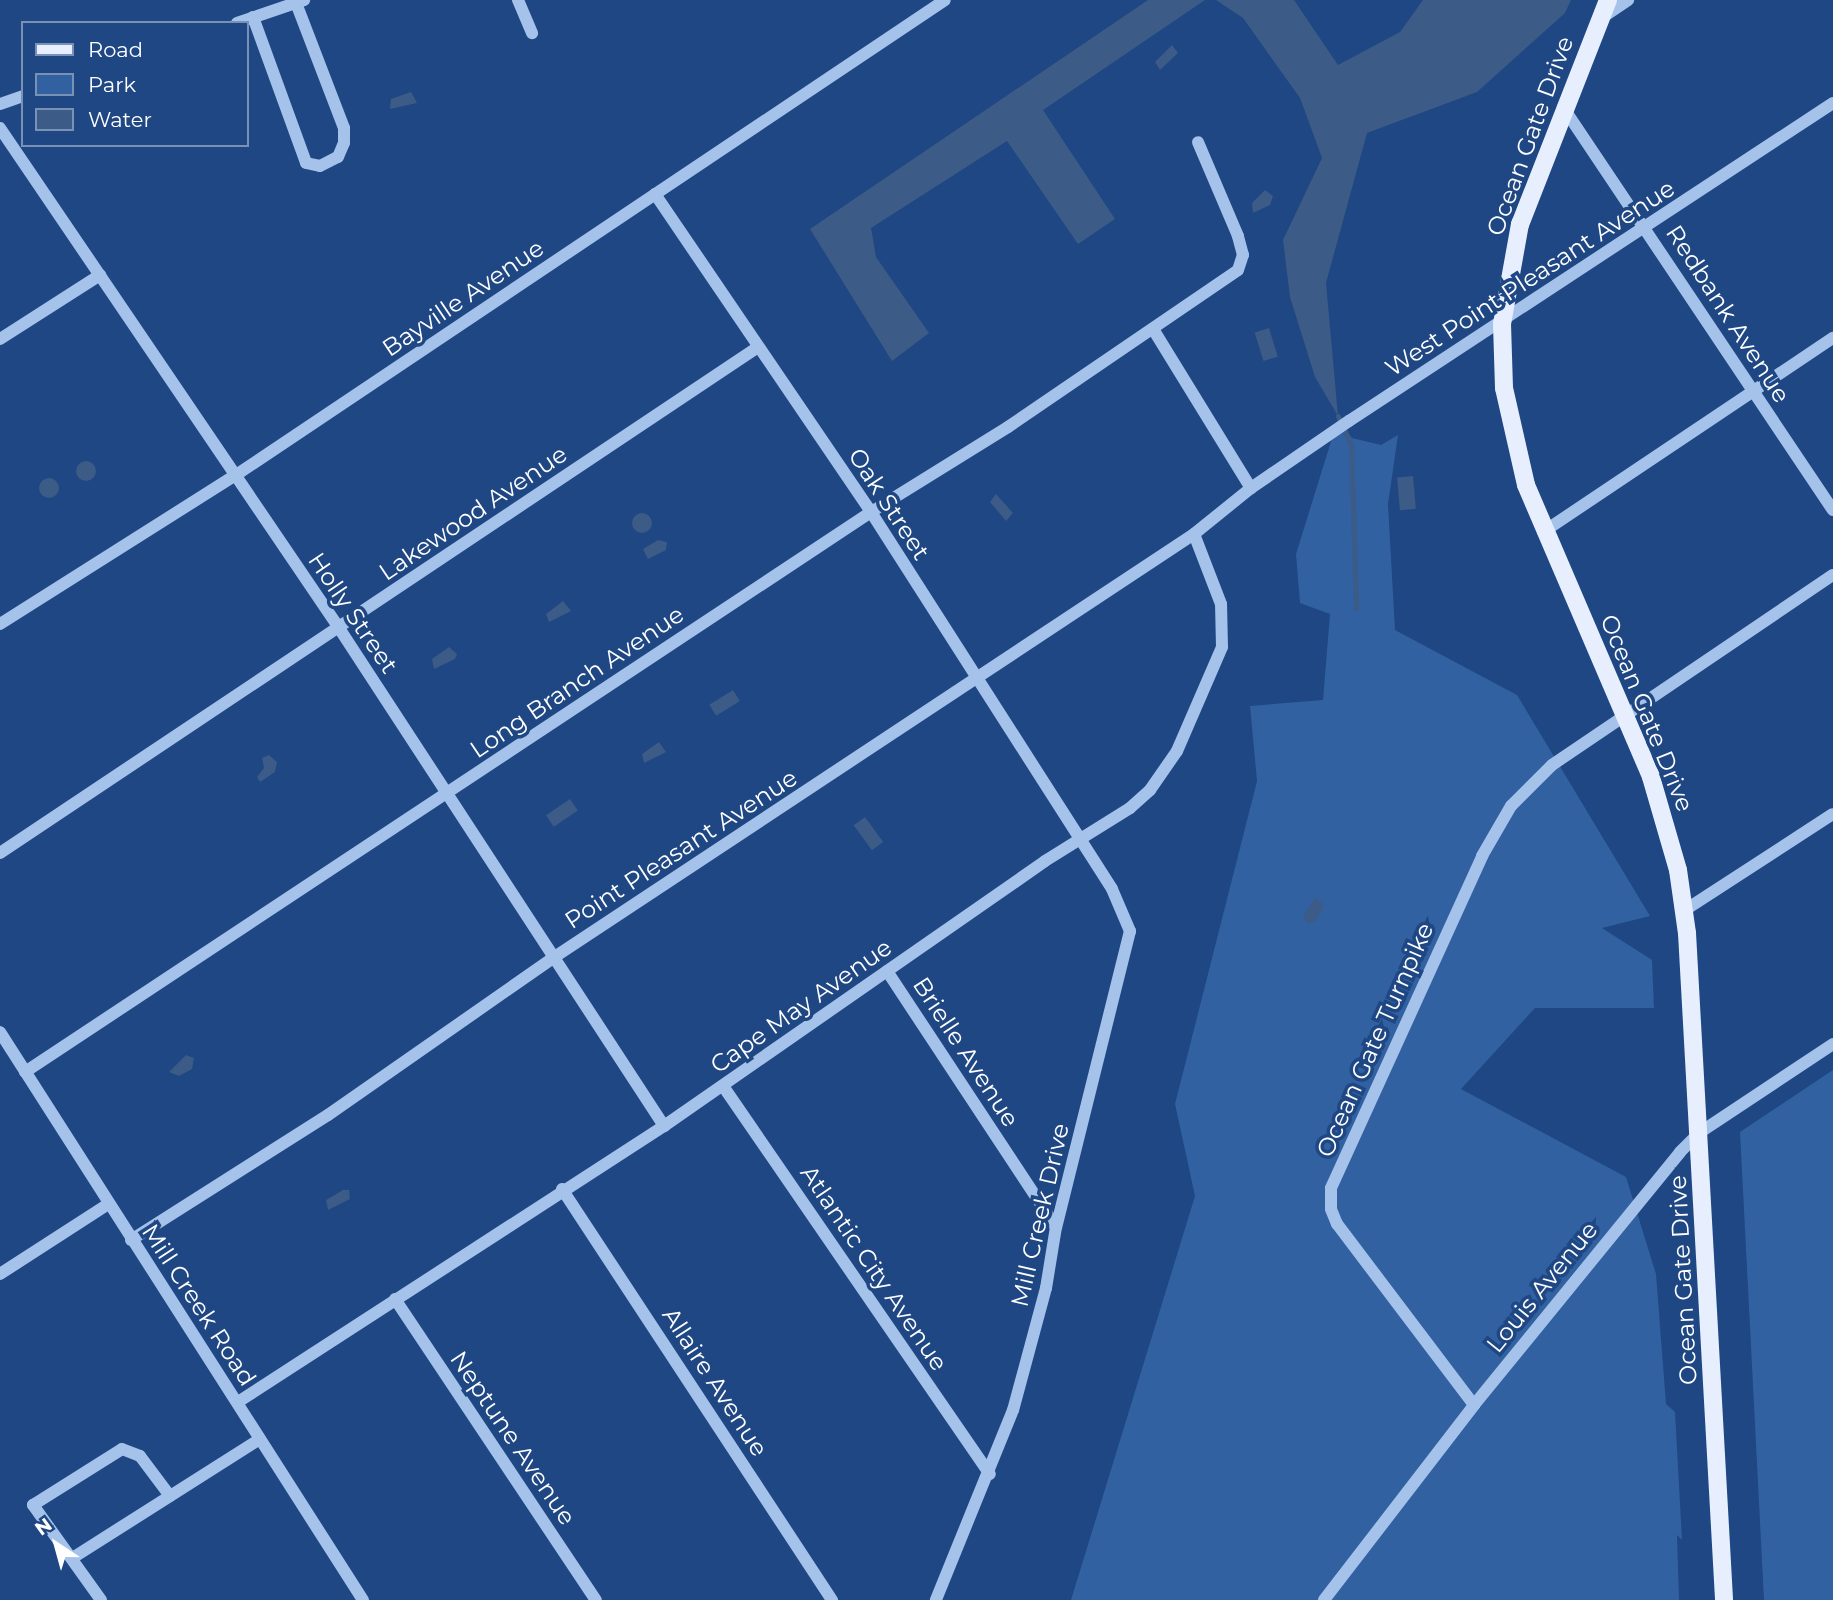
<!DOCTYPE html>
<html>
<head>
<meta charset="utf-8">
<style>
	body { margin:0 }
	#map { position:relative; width:1833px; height:1600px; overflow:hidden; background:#1e4783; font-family:Montserrat,sans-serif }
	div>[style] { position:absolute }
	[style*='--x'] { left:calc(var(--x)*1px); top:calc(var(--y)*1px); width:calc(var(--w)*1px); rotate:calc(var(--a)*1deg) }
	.green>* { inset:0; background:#3161a1 }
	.water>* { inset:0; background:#3c5b86; transform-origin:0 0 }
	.round { border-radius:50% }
	.stream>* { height:5px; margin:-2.5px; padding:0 2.5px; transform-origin:2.5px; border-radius:2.5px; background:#3c5b86 }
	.minor>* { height:12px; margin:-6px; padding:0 6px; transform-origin:6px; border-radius:6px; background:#a4c2ea }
	.major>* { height:18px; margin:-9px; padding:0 9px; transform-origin:9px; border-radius:9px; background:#e7effe }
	span { translate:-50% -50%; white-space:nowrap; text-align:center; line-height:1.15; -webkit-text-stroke:7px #1e4783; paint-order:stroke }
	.street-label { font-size:24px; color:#fff }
	.legend { position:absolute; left:21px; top:21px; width:228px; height:126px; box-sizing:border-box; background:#1e4783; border:2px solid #7891b5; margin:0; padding:9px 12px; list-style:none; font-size:21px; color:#fff }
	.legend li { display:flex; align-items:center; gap:14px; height:35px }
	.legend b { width:35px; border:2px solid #7891b5 }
	.north { position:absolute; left:21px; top:1509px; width:70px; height:70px; -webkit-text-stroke:5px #1e4783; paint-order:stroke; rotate:324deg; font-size:19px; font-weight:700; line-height:28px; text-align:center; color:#fff }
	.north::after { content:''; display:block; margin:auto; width:24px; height:32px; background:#fff; clip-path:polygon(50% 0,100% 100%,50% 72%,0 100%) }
</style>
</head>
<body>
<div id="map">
	<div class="green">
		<i style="clip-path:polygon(1345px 429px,1352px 438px,1381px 445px,1398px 435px,1388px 504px,1395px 630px,1517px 695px,1650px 916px,1602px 928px,1652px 960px,1654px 1008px,1535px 1008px,1461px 1089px,1626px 1177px,1656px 1274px,1666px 1404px,1675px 1412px,1682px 1540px,1677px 1535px,1679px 1600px,1071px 1600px,1195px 1196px,1175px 1104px,1257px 781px,1250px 706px,1323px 700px,1330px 614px,1300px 603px,1296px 554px,1333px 435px)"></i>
		<i style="clip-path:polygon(1833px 1070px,1833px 1600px,1764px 1600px,1740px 1132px)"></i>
	</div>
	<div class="water">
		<i style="clip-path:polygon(1148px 0,1205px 0,1043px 110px,1115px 219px,1078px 244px,1007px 141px,871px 228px,876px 257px,929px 333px,892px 361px,810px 229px)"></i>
		<i style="clip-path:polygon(1216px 0,1294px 0,1338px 65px,1400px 32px,1423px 0,1571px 0,1565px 13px,1477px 92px,1367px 133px,1326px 283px,1338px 416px,1315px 377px,1290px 297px,1283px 240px,1322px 158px,1300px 98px,1243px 18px)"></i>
		<i style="clip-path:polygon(1172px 45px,1178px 53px,1160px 70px,1155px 62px)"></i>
		<i style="clip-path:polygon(411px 92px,417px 103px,390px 109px,391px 99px)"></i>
		<i style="clip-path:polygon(1265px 190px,1273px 196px,1270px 205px,1253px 213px,1252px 203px)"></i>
		<i style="left:1269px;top:328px;width:30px;height:15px;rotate:73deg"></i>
		<i class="round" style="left:76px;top:461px;width:20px;height:20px"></i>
		<i style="left:1413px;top:476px;width:33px;height:16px;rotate:85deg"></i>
		<i class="round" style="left:39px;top:478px;width:20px;height:20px"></i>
		<i style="clip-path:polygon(996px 494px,1013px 513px,1006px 521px,990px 502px)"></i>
		<i class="round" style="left:632px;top:513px;width:20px;height:20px"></i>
		<i style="clip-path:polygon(658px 540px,667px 542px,666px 550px,648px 559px,643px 549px)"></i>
		<i style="clip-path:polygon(563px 601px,571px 611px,549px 622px,546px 614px)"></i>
		<i style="clip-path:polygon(449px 647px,457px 654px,455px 659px,434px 669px,432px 659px)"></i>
		<i style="left:733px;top:690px;width:13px;height:28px;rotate:58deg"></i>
		<i style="clip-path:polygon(659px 742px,666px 752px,644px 763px,642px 754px)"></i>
		<i style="clip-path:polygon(269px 755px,277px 762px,275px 772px,260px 782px,257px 777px,264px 768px,262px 758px)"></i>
		<i style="left:570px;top:799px;width:14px;height:29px;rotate:56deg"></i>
		<i style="left:865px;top:817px;width:31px;height:14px;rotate:54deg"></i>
		<i style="clip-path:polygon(1316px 897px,1324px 906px,1315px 922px,1308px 923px,1303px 917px)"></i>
		<i style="clip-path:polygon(186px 1055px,194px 1058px,192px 1069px,179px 1076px,169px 1072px)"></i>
		<i style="clip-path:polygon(343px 1190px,349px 1190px,350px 1199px,328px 1210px,326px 1200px)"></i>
	</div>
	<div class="stream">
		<i style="--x:1338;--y:416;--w:32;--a:66"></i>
		<i style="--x:1351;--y:445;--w:163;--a:88.2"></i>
	</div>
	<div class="minor">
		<i style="--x:518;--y:0;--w:36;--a:67"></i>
		<i style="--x:253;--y:17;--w:155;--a:70"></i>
		<i style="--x:306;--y:163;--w:14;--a:12"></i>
		<i style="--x:320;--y:166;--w:20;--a:-27"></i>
		<i style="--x:338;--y:157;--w:15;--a:-67"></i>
		<i style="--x:344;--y:143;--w:15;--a:-90"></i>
		<i style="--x:344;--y:128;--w:134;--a:-111"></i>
		<i style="--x:1600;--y:19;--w:34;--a:-34"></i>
		<i style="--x:237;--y:23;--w:71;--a:-18.9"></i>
		<i style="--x:0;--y:104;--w:24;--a:-19"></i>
		<i style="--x:1563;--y:107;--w:485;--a:56.2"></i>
		<i style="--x:0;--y:128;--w:604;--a:55.86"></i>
		<i style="--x:339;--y:628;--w:595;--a:56.87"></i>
		<i style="--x:655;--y:194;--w:384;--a:55.8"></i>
		<i style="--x:871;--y:512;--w:447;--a:57.4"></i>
		<i style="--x:1112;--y:889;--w:46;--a:66.8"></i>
		<i style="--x:1130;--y:931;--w:305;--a:104"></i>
		<i style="--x:1056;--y:1227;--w:62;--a:99.3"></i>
		<i style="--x:1046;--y:1288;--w:126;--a:105.1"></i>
		<i style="--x:1013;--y:1410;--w:205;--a:112.1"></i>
		<i style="--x:1153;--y:329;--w:187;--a:58.4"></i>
		<i style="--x:0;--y:339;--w:119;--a:-32.6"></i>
		<i style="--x:1543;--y:532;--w:349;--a:-33.8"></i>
		<i style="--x:0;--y:624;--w:279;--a:-32.3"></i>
		<i style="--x:236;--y:475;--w:853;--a:-33.82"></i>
		<i style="--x:0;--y:853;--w:911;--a:-33.72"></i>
		<i style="--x:1685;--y:910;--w:176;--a:-33"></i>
		<i style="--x:887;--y:971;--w:307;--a:56.6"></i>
		<i style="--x:0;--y:1032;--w:674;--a:57.42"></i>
		<i style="--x:25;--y:1072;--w:1015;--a:-33.5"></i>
		<i style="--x:871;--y:512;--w:161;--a:-31.8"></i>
		<i style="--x:1008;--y:427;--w:278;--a:-34.3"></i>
		<i style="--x:1238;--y:270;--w:16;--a:-72"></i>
		<i style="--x:1243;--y:255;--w:20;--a:-105"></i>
		<i style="--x:1238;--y:236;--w:102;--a:-113.1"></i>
		<i style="--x:723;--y:1086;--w:471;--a:55.5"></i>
		<i style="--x:562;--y:1189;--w:492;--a:56.7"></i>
		<i style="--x:131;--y:1240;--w:233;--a:-32.4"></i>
		<i style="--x:328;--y:1115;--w:274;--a:-34.9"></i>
		<i style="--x:553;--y:958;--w:769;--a:-33.48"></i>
		<i style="--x:1194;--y:534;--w:73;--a:-38.9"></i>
		<i style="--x:1251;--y:488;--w:119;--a:-34.4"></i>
		<i style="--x:1349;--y:421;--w:579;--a:-33.31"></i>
		<i style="--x:0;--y:1274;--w:129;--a:-32.9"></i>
		<i style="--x:395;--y:1299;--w:362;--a:56.3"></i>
		<i style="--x:238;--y:1402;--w:508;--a:-32.94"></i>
		<i style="--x:664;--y:1126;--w:464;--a:-34.8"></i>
		<i style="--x:1045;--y:861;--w:100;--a:-31.9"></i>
		<i style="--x:1130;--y:808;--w:27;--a:-42"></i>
		<i style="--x:1150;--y:790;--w:47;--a:-55.3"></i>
		<i style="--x:1177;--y:751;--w:113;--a:-66.6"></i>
		<i style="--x:1222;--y:647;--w:43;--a:-91.3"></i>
		<i style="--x:1221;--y:604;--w:75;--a:-111.1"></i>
		<i style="--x:1474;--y:1405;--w:227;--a:-127.1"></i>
		<i style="--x:1337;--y:1224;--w:16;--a:-112"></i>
		<i style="--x:1331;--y:1209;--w:21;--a:-90"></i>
		<i style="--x:1331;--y:1188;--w:365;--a:-65.5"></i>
		<i style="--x:1482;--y:856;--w:58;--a:-59.9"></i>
		<i style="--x:1511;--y:806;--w:58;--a:-45"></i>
		<i style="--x:1552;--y:765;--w:339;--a:-34.1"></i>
		<i style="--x:74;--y:1557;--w:220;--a:-32.4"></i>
		<i style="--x:101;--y:1600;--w:117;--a:-125.6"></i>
		<i style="--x:33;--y:1505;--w:105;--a:-32.2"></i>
		<i style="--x:122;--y:1449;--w:19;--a:21"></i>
		<i style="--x:140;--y:1456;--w:50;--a:53.1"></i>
		<i style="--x:1324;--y:1600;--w:246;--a:-52.4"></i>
		<i style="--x:1474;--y:1405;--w:326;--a:-50.8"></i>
		<i style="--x:1680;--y:1152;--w:27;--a:-45"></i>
		<i style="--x:1699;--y:1133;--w:161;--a:-33.6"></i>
	</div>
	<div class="major">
		<i style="--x:1608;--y:0;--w:241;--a:111.4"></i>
		<i style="--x:1520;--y:224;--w:102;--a:100.2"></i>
		<i style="--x:1502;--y:324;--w:64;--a:88.2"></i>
		<i style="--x:1504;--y:388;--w:99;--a:77.2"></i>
		<i style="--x:1526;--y:485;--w:318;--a:66.8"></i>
		<i style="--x:1651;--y:777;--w:97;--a:73.8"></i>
		<i style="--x:1678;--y:870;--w:64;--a:81.9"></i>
		<i style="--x:1687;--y:933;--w:668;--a:86.82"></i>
	</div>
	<div class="street-label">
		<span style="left:1530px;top:136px;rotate:-70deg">Ocean Gate Drive</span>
		<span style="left:1530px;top:278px;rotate:-33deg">West Point Pleasant Avenue</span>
		<span style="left:463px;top:298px;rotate:-34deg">Bayville Avenue</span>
		<span style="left:1728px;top:314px;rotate:57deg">Redbank Avenue</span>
		<span style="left:889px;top:504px;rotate:57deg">Oak Street</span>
		<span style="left:473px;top:513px;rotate:-34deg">Lakewood Avenue</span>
		<span style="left:353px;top:613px;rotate:56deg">Holly Street</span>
		<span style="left:577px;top:682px;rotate:-34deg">Long Branch Avenue</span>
		<span style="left:1647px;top:713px;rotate:68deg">Ocean Gate Drive</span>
		<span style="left:681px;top:849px;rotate:-33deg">Point Pleasant Avenue</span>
		<span style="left:801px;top:1006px;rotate:-35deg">Cape May Avenue</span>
		<span style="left:1375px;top:1040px;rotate:-66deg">Ocean Gate Turnpike</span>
		<span style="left:966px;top:1052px;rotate:57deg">Brielle Avenue</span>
		<span style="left:1040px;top:1215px;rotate:-77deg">Mill Creek Drive</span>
		<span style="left:874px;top:1268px;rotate:56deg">Atlantic City Avenue</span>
		<span style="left:1683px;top:1280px;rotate:-93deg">Ocean Gate Drive</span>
		<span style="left:1542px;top:1287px;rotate:-51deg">Louis Avenue</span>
		<span style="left:199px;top:1305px;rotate:57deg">Mill Creek Road</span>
		<span style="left:715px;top:1382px;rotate:57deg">Allaire Avenue</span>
		<span style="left:513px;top:1438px;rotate:56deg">Neptune Avenue</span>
	</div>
	<ul class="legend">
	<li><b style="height:9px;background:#e7effe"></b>Road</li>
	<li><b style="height:19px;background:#3161a1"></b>Park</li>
	<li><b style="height:19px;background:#3c5b86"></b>Water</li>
	</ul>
	<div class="north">N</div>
</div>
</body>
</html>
